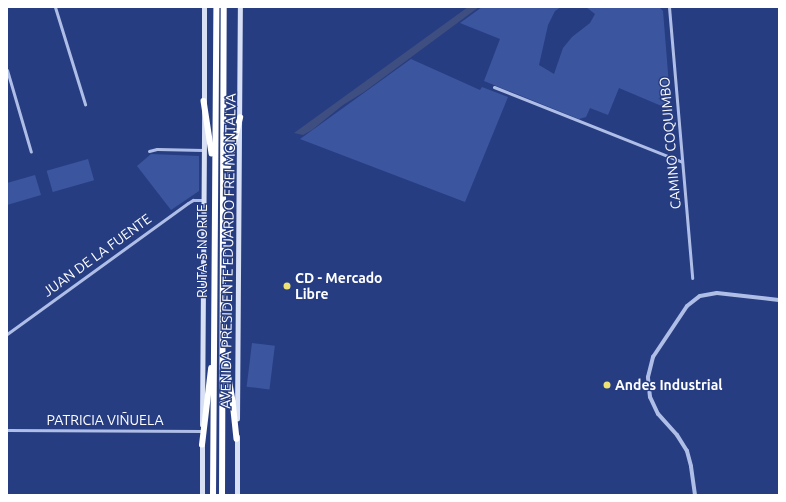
<!DOCTYPE html>
<html>
<head>
<meta charset="utf-8">
<style>
	body { margin:0 }
	#map { position:relative; width:786px; height:502px; overflow:hidden; background:#273d82; font-family:Ubuntu,sans-serif }
	div>[style] { position:absolute }
	[style*='--x'] { left:calc(var(--x)*1px); top:calc(var(--y)*1px); width:calc(var(--w)*1px); rotate:calc(var(--a)*1deg) }
	.green>* { inset:0; background:#3b569f; transform-origin:0 0 }
	.water>* { inset:0; background:#3e4e81 }
	.minor>* { height:3px; margin:-1.5px; padding:0 1.5px; transform-origin:1.5px; border-radius:1.5px; background:#afbee7 }
	.tertiary>* { height:4px; margin:-2px; padding:0 2px; transform-origin:2px; border-radius:2px; background:#afbee7 }
	.secondary>* { height:4.5px; margin:-2.25px; padding:0 2.25px; transform-origin:2.25px; border-radius:2.25px; background:#d8e0f6 }
	.motorway>* { height:5.5px; margin:-2.75px; padding:0 2.75px; transform-origin:2.75px; border-radius:2.75px; background:#fff }
	.dots>* { width:11px; height:11px; translate:-50% -50%; box-sizing:border-box; border:2px solid #273d82; border-radius:50% }
	span { translate:-50% -50%; white-space:nowrap; text-align:center; line-height:1.15; -webkit-text-stroke:3px #273d82; paint-order:stroke }
	.street-label { font-size:14px; color:#fff }
	.poi-label { font-size:14px; color:#fff; font-weight:700 }
	.left { translate:0 -50%; text-align:left }
	.frame { position:absolute; inset:0; border:8px solid #fff; pointer-events:none }
</style>
</head>
<body>
<div id="map">
	<div class="green">
		<i style="clip-path:polygon(482px 7px,561px 7px,555px 11px,548px 25px,539px 65px,554px 74px,563px 48px,572px 37px,590px 23px,595px 14px,586px 7px,659px 7px,663px 11px,671px 110px,619px 88px,608px 115px,590px 108px,586px 117px,579px 119px,484px 81px,500px 39px,460px 23px)"></i>
		<i style="clip-path:polygon(411px 59px,480px 90px,482px 87px,508px 97px,465px 202px,300px 139px)"></i>
		<i style="clip-path:polygon(151px 154px,199px 156px,199px 191px,171px 210px,137px 166px)"></i>
		<i style="left:88px;top:159px;width:22px;height:43px;rotate:74deg"></i>
		<i style="clip-path:polygon(35px 175px,41px 195px,7px 205px,7px 183px)"></i>
		<i style="left:252px;top:343px;width:23px;height:44px;rotate:7deg"></i>
	</div>
	<div class="water">
		<i style="clip-path:polygon(468px 7px,479px 7px,364px 92px,343px 105px,312px 130px,303px 135px,294px 133px)"></i>
	</div>
	<div class="minor">
		<i style="--x:55;--y:7;--w:102;--a:72.8"></i>
		<i style="--x:669;--y:7;--w:272;--a:85.1"></i>
		<i style="--x:7;--y:70;--w:85;--a:73.7"></i>
		<i style="--x:494;--y:87;--w:202;--a:21.7"></i>
		<i style="--x:149;--y:151;--w:8;--a:-14"></i>
		<i style="--x:157;--y:149;--w:46;--a:1.2"></i>
		<i style="--x:7;--y:334;--w:223;--a:-35.9"></i>
		<i style="--x:188;--y:203;--w:6;--a:-31"></i>
		<i style="--x:193;--y:200;--w:10;--a:0"></i>
		<i style="--x:7;--y:430;--w:195;--a:0.3"></i>
	</div>
	<div class="tertiary">
		<i style="--x:695;--y:495;--w:29;--a:-98"></i>
		<i style="--x:691;--y:466;--w:16;--a:-105"></i>
		<i style="--x:687;--y:451;--w:19;--a:-122"></i>
		<i style="--x:677;--y:435;--w:28;--a:-132"></i>
		<i style="--x:658;--y:414;--w:19;--a:-115"></i>
		<i style="--x:650;--y:397;--w:20;--a:-96"></i>
		<i style="--x:648;--y:377;--w:21;--a:-76"></i>
		<i style="--x:653;--y:357;--w:61;--a:-56.3"></i>
		<i style="--x:687;--y:306;--w:16;--a:-38"></i>
		<i style="--x:700;--y:296;--w:17;--a:-10"></i>
		<i style="--x:717;--y:293;--w:62;--a:6.4"></i>
	</div>
	<div class="secondary">
		<i style="--x:204;--y:103;--w:96;--a:-90"></i>
		<i style="--x:237;--y:419;--w:412;--a:-89.6"></i>
		<i style="--x:202;--y:425;--w:314;--a:-89.6"></i>
		<i style="--x:202;--y:495;--w:52;--a:-90"></i>
		<i style="--x:237;--y:495;--w:58;--a:-90"></i>
	</div>
	<div class="motorway">
		<i style="--x:204;--y:101;--w:53;--a:81.3"></i>
		<i style="--x:226;--y:175;--w:59;--a:-76.2"></i>
		<i style="--x:225;--y:356;--w:46;--a:79.9"></i>
		<i style="--x:233;--y:401;--w:38;--a:84"></i>
		<i style="--x:202;--y:445;--w:77;--a:-83.2"></i>
		<i style="--x:213;--y:495;--w:488;--a:-89.6"></i>
		<i style="--x:222;--y:495;--w:488;--a:-89.8"></i>
	</div>
	<div class="dots">
		<i style="left:287px;top:286px;background:#efe274"></i>
		<i style="left:607px;top:385px;background:#efe274"></i>
	</div>
	<div class="street-label">
		<span style="left:670px;top:143px;rotate:-95deg">CAMINO COQUIMBO</span>
		<span style="left:202px;top:251px;rotate:-90deg">RUTA 5 NORTE</span>
		<span style="left:228px;top:251px;rotate:-89deg">AVENIDA PRESIDENTE EDUARDO FREI MONTALVA</span>
		<span style="left:97px;top:255px;rotate:-36deg">JUAN DE LA FUENTE</span>
		<span style="left:105px;top:420px">PATRICIA VIÑUELA</span>
	</div>
	<div class="poi-label">
		<span class="left" style="left:295px;top:286px">CD - Mercado<br>Libre</span>
		<span class="left" style="left:615px;top:385px">Andes Industrial</span>
	</div>
	<div class="frame"></div>
</div>
</body>
</html>
